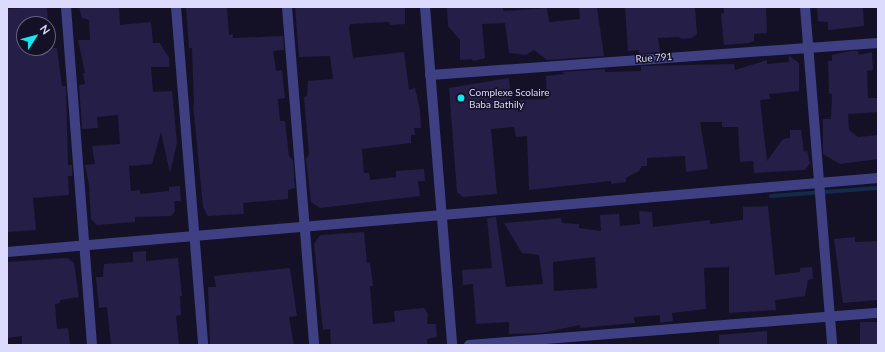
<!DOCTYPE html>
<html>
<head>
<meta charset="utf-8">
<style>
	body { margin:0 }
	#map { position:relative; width:885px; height:352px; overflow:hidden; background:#141127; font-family:Lato,sans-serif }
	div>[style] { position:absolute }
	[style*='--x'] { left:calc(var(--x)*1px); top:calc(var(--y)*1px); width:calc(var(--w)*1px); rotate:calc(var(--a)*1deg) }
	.stream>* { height:4px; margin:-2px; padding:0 2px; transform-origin:2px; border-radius:2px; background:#122a4b }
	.building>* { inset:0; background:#251e47; transform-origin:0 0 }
	.minor>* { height:10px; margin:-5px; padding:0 5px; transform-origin:5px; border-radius:5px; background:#3f4084 }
	.dots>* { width:11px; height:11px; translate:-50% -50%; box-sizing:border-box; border:2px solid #141127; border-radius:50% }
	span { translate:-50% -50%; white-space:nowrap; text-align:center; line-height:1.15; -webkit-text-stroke:3px #141127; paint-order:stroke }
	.street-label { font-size:10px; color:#dcdafd }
	.poi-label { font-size:10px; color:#dcdafd }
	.left { translate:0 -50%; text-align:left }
	.frame { position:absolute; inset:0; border:8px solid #dcdafd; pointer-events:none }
	.north { position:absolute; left:16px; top:16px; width:40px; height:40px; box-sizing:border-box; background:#141127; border:1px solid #64617d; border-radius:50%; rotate:54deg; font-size:11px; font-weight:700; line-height:16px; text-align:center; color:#dcdafd }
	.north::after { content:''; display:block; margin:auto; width:14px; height:18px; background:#11e6f2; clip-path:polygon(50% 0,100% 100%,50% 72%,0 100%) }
</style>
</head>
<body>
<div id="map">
	<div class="stream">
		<i style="--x:771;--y:196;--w:107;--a:-4.3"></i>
	</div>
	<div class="building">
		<i style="clip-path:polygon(47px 7px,48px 24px,24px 24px,24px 48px,57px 48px,62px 86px,66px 86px,68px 165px,72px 165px,72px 176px,68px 176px,69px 195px,33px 198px,36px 230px,7px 232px,7px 9px)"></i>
		<i style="clip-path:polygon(79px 7px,119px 7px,120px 25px,151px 22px,153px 43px,160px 43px,169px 58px,169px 67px,151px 67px,153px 92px,172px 91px,177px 143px,170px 173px,161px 132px,152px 164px,129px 166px,131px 191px,140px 190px,140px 194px,169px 191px,169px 187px,180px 186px,181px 201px,174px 201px,175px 211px,171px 216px,135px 217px,135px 222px,97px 225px,91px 219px,89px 185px,85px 165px,95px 164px,92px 146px,120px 144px,118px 115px,97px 117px,98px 128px,82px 129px,79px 85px,85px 84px,83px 73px,85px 73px,78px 40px,90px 40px,89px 20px,82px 18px)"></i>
		<i style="clip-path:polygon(186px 7px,227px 7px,229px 35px,233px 34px,233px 38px,283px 36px,284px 50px,273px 51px,276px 71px,282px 70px,285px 98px,278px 99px,280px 121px,285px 121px,289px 156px,293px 160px,295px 188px,288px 190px,288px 199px,243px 203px,244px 214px,208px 216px,203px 207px,193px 104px,194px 106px,192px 48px,189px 48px)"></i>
		<i style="clip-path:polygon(295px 7px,405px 7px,405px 24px,390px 25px,389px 22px,350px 24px,349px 28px,353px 58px,404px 52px,409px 90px,415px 88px,420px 110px,421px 128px,414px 128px,415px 135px,411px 135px,411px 143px,362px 149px,364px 173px,369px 173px,370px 180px,396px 177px,396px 171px,424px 169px,425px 181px,418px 181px,420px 196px,320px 208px,311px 202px,306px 159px,309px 154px,304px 97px,307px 96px,308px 81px,333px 79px,330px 56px,299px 57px)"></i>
		<i style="clip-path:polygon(447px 7px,503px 7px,503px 11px,547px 8px,549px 22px,580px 19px,579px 8px,597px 7px,604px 56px,547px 60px,534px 50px,526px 55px,509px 53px,505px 23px,482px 24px,485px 58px,474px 61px,471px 59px,460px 60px,460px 40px,448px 26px)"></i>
		<i style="clip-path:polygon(625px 7px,695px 7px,697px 34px,692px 38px,683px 39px,678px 37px,658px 38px,660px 52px,639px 54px,639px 50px,628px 51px)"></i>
		<i style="clip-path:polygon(724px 7px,766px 7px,767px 33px,754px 34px,754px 41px,748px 43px,724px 45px,721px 14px,724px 13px)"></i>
		<i style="clip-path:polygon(817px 7px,863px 8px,864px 26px,828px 30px,828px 22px,818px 21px)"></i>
		<i style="clip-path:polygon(851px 51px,858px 51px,859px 55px,872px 52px,873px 70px,867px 71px,868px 98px,878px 98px,878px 112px,848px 114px,849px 130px,858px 137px,878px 135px,878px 159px,840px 164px,823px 154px,823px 119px,831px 119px,832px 94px,829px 94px,828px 61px,832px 61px,832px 55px)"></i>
		<i style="clip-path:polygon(789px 56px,799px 63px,799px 91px,769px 94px,770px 99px,760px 100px,767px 161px,783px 139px,790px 138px,790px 130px,801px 130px,804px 152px,807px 150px,810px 163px,805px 170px,754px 173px,753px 161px,740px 162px,738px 127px,722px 127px,722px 122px,700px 122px,708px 169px,686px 172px,685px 156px,647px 158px,647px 166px,642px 166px,639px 171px,626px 178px,626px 182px,611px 184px,611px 181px,529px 190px,527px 136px,516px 137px,514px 127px,491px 129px,497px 194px,463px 197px,457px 192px,449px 88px,509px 78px,511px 100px,547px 99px,546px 76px,565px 74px,562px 72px,605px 69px,605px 72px,641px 71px,641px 66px,734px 64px,735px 70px,767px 60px,767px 64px,789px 62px)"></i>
		<i style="clip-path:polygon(evenodd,768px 206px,775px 275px,800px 272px,800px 268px,812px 267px,813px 279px,808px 280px,805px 296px,775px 300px,776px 310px,729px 313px,729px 267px,704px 268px,706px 309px,672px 313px,673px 321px,660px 323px,660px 315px,634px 317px,635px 323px,580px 328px,580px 325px,542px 333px,509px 334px,509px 322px,476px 324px,473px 284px,463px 285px,462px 270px,492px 268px,487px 218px,496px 217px,506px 287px,543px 284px,539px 255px,522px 253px,504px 223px,561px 218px,562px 223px,579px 224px,579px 228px,601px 231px,600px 215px,619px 214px,620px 226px,640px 224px,639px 211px,652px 212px,653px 227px,710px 220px,710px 224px,743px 220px,743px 207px,768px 206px,595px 257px,597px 288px,554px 291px,553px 262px,595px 257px)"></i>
		<i style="clip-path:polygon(364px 232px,367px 263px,370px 262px,373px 286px,370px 286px,373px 324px,395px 322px,394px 311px,424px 308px,428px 314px,427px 324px,436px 324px,437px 337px,427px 339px,427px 345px,331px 345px,330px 329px,323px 330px,314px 244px,320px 235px)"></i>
		<i style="clip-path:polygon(855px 237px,855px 242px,878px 241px,878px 300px,843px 303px,834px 239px)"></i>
		<i style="clip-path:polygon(146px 251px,146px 261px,178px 258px,182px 296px,180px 296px,181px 315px,176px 316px,179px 345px,111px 345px,107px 307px,99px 308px,96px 277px,103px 277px,104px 264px,133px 262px,133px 252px)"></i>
		<i style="clip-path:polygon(68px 258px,74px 263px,79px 297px,60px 300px,60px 303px,55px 304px,57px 329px,68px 328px,70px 345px,22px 345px,22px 336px,7px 338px,7px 262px)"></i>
		<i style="clip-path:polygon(290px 268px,297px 316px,289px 317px,294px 345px,210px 345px,208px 287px,216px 287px,214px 276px)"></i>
		<i style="left:878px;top:322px;width:23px;height:18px;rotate:90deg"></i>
		<i style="clip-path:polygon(767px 331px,767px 345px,719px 345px,719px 335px)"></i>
	</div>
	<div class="minor">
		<i style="--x:66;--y:7;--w:339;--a:85.6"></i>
		<i style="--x:176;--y:7;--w:339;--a:85.4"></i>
		<i style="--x:287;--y:7;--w:339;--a:85.4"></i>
		<i style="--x:425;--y:7;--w:339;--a:85.4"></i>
		<i style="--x:805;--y:7;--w:339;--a:85.4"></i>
		<i style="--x:430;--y:75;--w:449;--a:-4.1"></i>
		<i style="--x:7;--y:252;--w:874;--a:-4.86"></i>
		<i style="--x:469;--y:345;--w:410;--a:-4.5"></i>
	</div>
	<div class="dots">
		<i style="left:461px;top:98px;background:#11e6f2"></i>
	</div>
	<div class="street-label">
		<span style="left:654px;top:58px;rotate:-4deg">Rue 791</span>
	</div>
	<div class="poi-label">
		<span class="left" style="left:469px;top:98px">Complexe Scolaire<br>Baba Bathily</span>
	</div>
	<div class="frame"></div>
	<div class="north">N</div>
</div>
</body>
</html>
